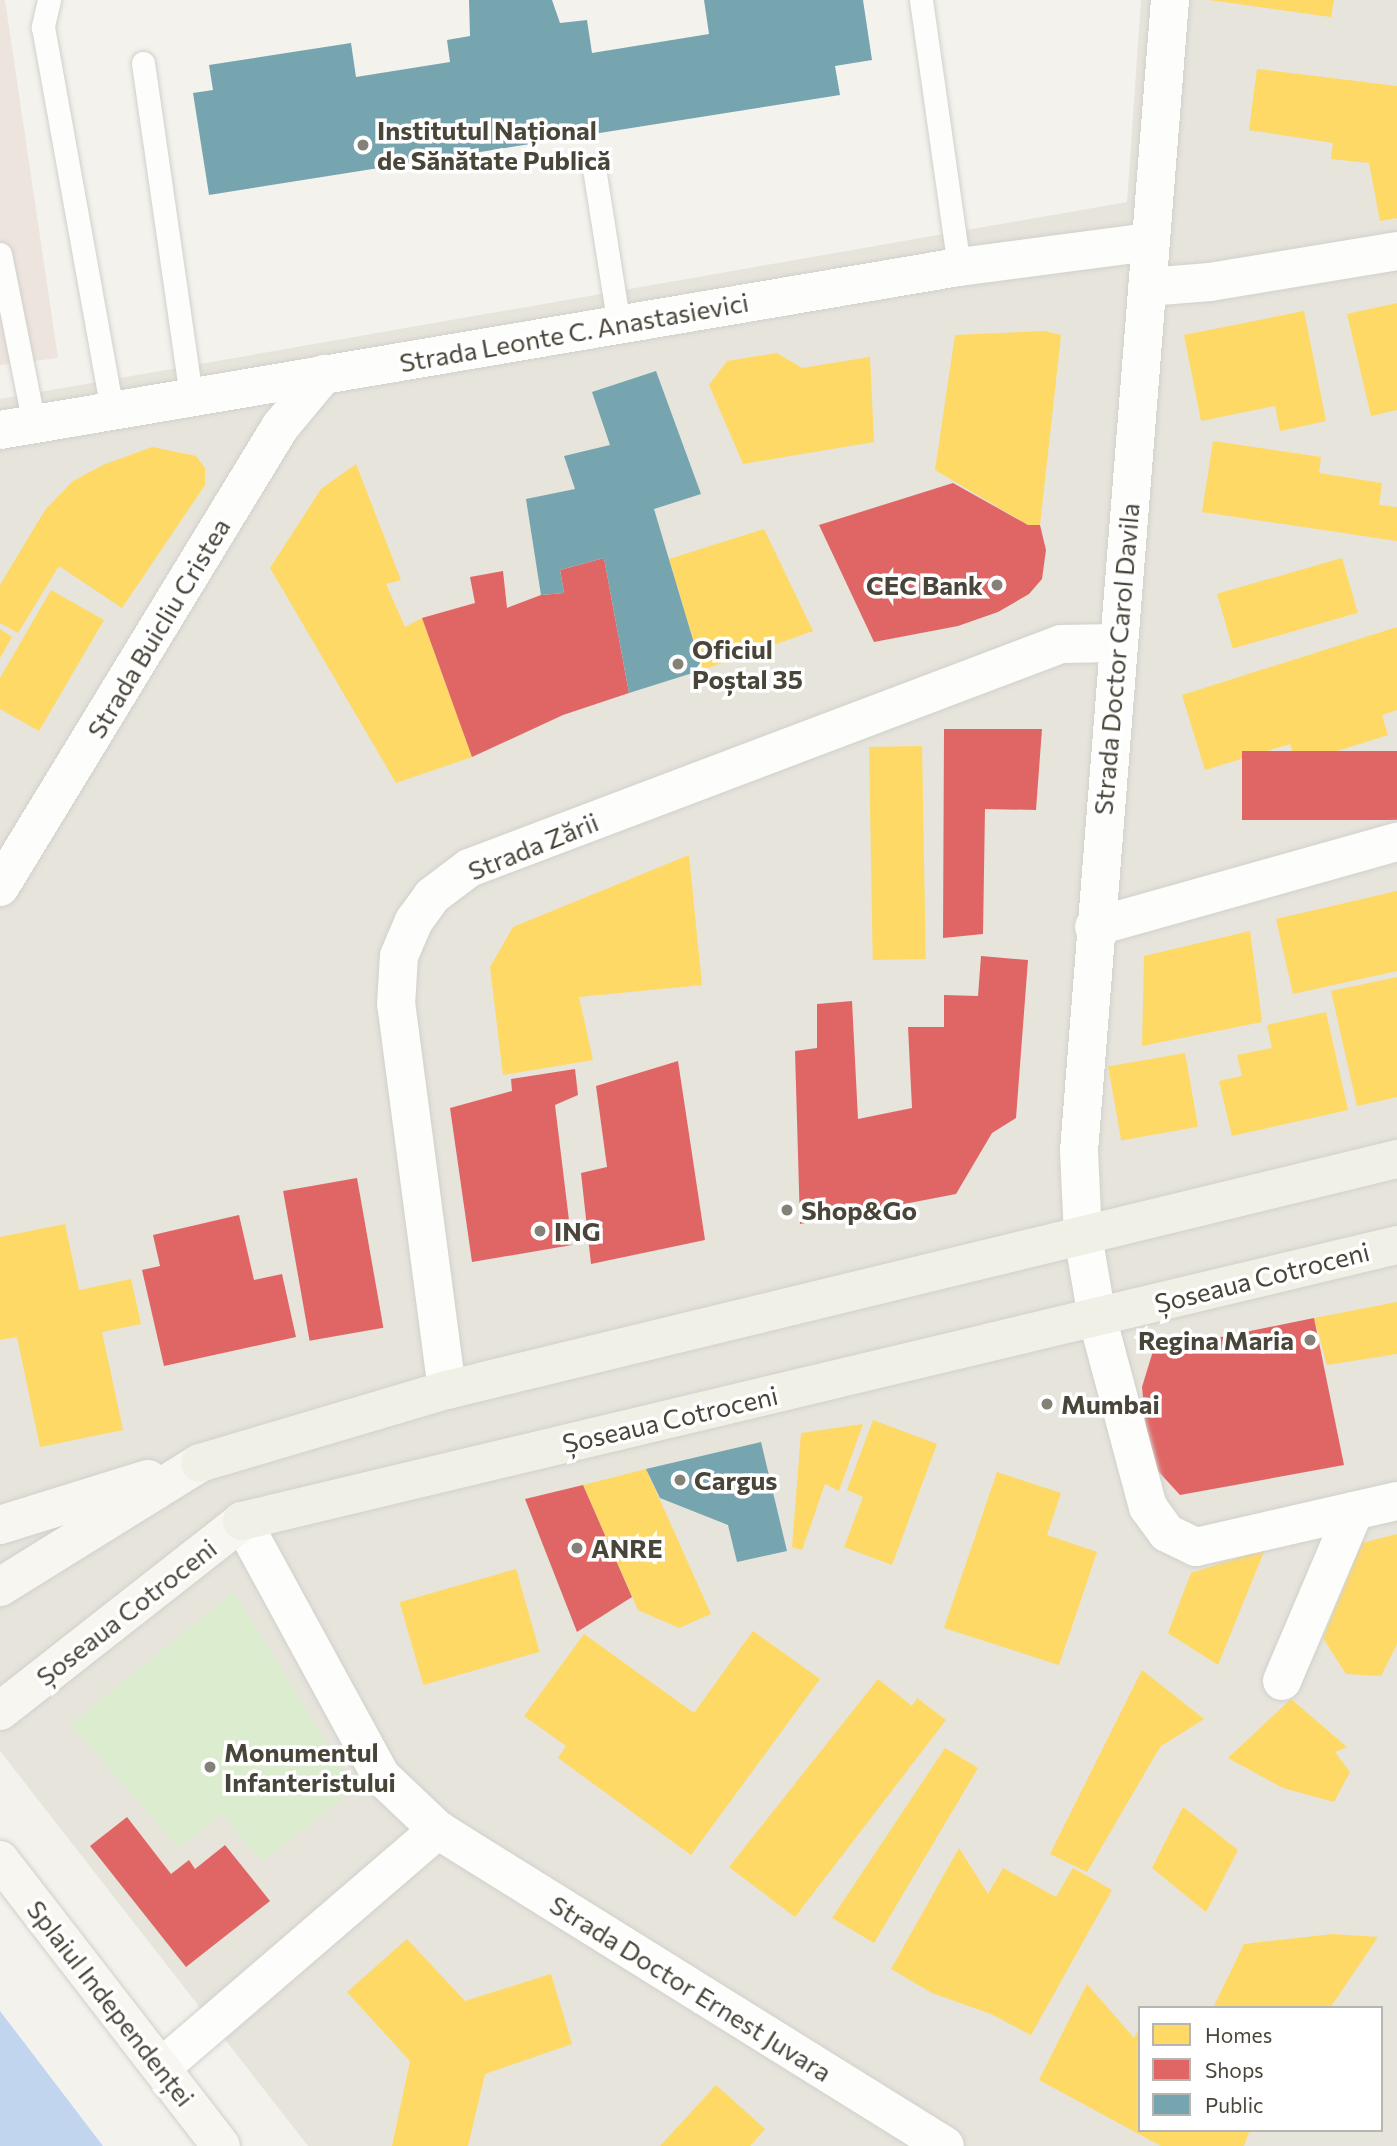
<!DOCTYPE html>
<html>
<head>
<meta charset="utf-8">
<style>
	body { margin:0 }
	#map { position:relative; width:1397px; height:2146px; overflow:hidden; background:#f3f2ed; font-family:Commissioner,sans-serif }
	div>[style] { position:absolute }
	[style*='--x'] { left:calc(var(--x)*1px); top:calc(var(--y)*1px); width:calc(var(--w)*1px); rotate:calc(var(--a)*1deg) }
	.residential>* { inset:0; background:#e6e4db }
	.medical>* { inset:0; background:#ede4de }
	.green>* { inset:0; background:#dceccf }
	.water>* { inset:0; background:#c1d5ee }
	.homes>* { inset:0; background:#ffd966; transform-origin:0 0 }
	.shops>* { inset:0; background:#e06666; transform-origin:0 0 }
	.public>* { inset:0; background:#76a5af }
	.roads { filter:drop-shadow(0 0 2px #d1d0cb) drop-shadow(0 0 2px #d1d0cb) }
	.service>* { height:23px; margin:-11.5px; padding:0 11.5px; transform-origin:11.5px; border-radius:11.5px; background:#fdfdfc }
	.minor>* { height:38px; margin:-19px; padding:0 19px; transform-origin:19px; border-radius:19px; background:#fdfdfc }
	.tertiary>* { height:38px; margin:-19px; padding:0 19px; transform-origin:19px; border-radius:19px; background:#fdfdfc }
	.secondary>* { height:38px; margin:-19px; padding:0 19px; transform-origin:19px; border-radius:19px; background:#f7f6f0 }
	.primary>* { height:38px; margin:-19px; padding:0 19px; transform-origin:19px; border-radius:19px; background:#f1f0e6 }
	.dots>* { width:19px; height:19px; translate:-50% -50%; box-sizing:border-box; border:4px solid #fff; border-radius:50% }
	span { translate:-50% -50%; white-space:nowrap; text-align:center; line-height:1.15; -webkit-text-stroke:7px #fff; paint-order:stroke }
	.poi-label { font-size:26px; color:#494539; font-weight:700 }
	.left { translate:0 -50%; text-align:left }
	.right { translate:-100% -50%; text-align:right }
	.street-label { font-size:26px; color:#494539 }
	.legend { position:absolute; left:1138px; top:2006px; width:245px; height:126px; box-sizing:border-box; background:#fff; border:2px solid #b6b5b0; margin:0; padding:9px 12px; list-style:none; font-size:21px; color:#494539 }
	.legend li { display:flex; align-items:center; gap:14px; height:35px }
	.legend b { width:35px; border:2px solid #b6b5b0 }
</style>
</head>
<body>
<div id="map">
	<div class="residential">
		<i style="clip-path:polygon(evenodd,1141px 0,1397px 0,1397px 2146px,308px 2146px,0 1751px,0 399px,1127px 202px,1141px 0,1140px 2008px,1381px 2008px,1381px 2130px,1140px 2130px,1140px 2008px)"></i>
	</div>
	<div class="medical">
		<i style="clip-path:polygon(0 0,5px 0,58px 358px,0 365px)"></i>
	</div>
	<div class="green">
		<i style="clip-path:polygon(234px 1592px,355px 1788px,262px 1862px,222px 1814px,179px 1849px,71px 1724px)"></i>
	</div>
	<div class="water">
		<i style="clip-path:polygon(0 2011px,103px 2146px,0 2146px)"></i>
	</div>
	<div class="homes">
		<i style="clip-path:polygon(1209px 0,1334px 0,1331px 17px)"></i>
		<i style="clip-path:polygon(1257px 69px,1397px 86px,1397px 218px,1380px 221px,1369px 163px,1331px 159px,1333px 143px,1249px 130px)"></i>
		<i style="clip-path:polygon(1397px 303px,1397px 410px,1371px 416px,1347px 314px)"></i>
		<i style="clip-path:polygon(1304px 311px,1326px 421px,1280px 431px,1275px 406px,1201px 421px,1184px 335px)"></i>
		<i style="clip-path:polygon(1045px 331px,1061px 335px,1040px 525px,1028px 525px,935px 470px,955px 335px)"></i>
		<i style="clip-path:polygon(777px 353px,802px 368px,870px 357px,874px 442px,743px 464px,709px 385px,727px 361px)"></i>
		<i style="clip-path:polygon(1213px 441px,1321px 457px,1319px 473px,1382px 483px,1379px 505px,1397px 507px,1397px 541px,1202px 512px)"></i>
		<i style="clip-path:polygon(152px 447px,196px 456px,205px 468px,205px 485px,122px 608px,59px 566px,18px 633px,0 623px,0 585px,45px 510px,73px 481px,103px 465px)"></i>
		<i style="clip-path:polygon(356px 464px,401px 580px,386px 584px,405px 627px,422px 618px,472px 757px,396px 783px,270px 568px,321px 489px)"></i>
		<i style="clip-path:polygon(764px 529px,813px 631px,702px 670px,669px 559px)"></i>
		<i style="left:1342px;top:558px;width:57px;height:130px;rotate:74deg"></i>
		<i style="clip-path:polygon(51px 590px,104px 620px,39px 731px,0 709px,0 678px)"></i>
		<i style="clip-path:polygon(1397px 627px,1397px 710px,1382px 715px,1388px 735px,1296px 764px,1290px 744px,1205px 770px,1182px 695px)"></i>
		<i style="clip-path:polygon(0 629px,12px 637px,0 658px)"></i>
		<i style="left:922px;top:746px;width:213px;height:53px;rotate:89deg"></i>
		<i style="clip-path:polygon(689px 855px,702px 985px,579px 997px,593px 1060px,503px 1075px,490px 967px,513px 927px)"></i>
		<i style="clip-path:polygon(1397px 891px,1397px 971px,1293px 994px,1276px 919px)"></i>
		<i style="clip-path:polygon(1250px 931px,1262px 1022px,1142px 1046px,1144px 956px)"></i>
		<i style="clip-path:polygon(1397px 977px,1397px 1097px,1357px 1106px,1331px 991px)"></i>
		<i style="clip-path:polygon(1326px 1012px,1348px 1110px,1232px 1136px,1219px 1081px,1242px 1076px,1237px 1055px,1272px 1048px,1267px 1025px)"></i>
		<i style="left:1185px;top:1053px;width:75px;height:78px;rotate:80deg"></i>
		<i style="clip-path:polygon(65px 1224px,79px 1290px,131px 1279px,141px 1324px,102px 1332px,123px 1430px,40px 1447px,17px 1337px,0 1340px,0 1237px)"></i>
		<i style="clip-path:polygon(1397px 1302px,1397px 1354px,1327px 1365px,1314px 1318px)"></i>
		<i style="clip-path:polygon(873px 1420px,937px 1444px,892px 1565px,844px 1547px,863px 1497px,847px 1490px)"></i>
		<i style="clip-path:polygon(863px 1424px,839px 1491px,825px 1484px,802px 1550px,792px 1547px,801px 1433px)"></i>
		<i style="clip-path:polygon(646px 1469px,711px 1614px,679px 1628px,638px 1610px,583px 1485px)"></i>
		<i style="clip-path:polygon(997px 1472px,1061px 1493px,1047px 1535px,1097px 1552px,1059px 1665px,944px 1628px)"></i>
		<i style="clip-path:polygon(1397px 1534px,1397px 1644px,1381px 1676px,1346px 1674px,1323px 1638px,1362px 1543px)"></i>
		<i style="clip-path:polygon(1265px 1549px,1218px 1665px,1168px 1633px,1191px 1573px)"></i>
		<i style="left:516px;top:1569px;width:86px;height:121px;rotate:74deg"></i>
		<i style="clip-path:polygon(753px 1631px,820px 1679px,691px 1855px,558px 1758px,566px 1746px,524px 1716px,584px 1634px,694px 1713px)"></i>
		<i style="clip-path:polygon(1142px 1670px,1204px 1719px,1160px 1747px,1087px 1872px,1050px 1854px)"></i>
		<i style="clip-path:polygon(878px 1679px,912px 1706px,917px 1698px,946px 1720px,795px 1917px,729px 1867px)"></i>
		<i style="clip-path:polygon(1291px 1699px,1347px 1747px,1335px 1752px,1350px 1772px,1334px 1802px,1283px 1788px,1228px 1758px)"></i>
		<i style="clip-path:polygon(945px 1748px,978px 1768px,874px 1943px,832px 1918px)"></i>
		<i style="clip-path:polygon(1183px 1807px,1238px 1850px,1206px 1912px,1152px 1868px)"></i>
		<i style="clip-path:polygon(959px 1848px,988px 1894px,1003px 1868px,1056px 1897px,1073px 1868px,1112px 1890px,1031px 2035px,991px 2014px,932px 1993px,891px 1969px)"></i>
		<i style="clip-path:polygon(1333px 1934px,1378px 1937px,1330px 2008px,1213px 2008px,1244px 1944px)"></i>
		<i style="clip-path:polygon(407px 1939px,465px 2001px,551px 1974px,572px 2044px,485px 2074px,468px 2146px,392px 2146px,410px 2061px,347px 1992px)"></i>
		<i style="clip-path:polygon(1087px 1984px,1134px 2038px,1140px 2027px,1140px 2130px,1250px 2130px,1244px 2146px,1161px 2146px,1039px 2080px)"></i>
		<i style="clip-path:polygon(716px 2085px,765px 2129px,750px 2146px,660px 2146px)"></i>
	</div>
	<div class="shops">
		<i style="clip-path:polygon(953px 483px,1028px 525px,1040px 525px,1046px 550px,1042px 579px,1029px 594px,998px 612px,958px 626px,874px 642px,819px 525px)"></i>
		<i style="clip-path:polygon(604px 558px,629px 693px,563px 715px,472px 757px,422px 618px,475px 603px,470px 577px,503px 571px,507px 608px,541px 595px,564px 593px,560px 570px)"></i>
		<i style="clip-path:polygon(944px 729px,1042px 729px,1036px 810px,985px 809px,983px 934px,943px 938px)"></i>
		<i style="left:1397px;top:751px;width:69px;height:155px;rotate:90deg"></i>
		<i style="clip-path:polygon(981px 956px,1028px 960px,1016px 1118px,992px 1133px,956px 1194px,800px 1224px,795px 1051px,817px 1048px,817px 1004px,852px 1001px,858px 1119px,912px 1108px,908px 1027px,944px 1027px,944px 995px,978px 996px)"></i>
		<i style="clip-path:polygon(678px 1061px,705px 1240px,591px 1264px,581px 1173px,607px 1167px,596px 1086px)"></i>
		<i style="clip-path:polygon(575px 1069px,578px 1095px,555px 1105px,572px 1245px,472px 1262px,450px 1108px,512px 1091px,511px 1079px)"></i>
		<i style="left:357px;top:1178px;width:152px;height:75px;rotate:80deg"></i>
		<i style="clip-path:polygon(239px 1215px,254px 1280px,282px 1274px,296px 1337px,164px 1366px,142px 1270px,160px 1266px,153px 1235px)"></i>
		<i style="clip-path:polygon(1314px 1318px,1344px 1465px,1180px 1495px,1157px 1470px,1146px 1430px,1142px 1387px,1153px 1351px)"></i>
		<i style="clip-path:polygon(583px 1485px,632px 1597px,577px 1632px,525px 1499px)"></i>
		<i style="clip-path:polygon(127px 1817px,171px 1874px,189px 1860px,195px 1869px,225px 1845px,270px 1901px,186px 1967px,90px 1846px)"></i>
	</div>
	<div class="public">
		<i style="clip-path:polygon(469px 0,552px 0,560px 23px,587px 20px,592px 53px,709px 34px,704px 0,863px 0,872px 60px,835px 66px,840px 95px,209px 195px,193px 93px,213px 90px,209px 65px,351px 43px,356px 77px,450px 62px,447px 40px,470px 36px)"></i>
		<i style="clip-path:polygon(656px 371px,701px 494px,654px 509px,702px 670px,629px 693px,604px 558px,560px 570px,564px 593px,541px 595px,526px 499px,575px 489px,564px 456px,610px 445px,592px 392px)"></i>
		<i style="clip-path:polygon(761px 1442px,787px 1551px,737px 1562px,728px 1525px,660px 1498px,646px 1469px)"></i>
	</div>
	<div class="roads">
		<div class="service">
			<i style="--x:49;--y:0;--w:28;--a:103"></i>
			<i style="--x:43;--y:27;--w:390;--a:79.8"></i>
			<i style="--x:921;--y:0;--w:270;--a:81.9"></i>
			<i style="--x:143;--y:63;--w:337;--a:81.8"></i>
			<i style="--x:594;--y:168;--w:159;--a:81"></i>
			<i style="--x:0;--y:254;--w:173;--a:78.7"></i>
		</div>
		<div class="minor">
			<i style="--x:1147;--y:287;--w:63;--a:-4.5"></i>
			<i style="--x:1210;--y:282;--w:190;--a:-9.4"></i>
			<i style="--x:0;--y:430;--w:973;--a:-9.65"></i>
			<i style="--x:959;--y:267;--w:193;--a:-7.5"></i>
			<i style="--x:0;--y:887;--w:539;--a:-58.67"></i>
			<i style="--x:280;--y:427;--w:69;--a:-50.3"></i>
			<i style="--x:1094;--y:927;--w:315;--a:-15.7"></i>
			<i style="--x:1097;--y:1317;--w:197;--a:75"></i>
			<i style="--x:1148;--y:1507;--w:32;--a:54"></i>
			<i style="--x:1167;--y:1533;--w:32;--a:26"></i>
			<i style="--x:1196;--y:1547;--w:206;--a:-12.9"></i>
			<i style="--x:447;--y:1390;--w:388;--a:-97.5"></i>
			<i style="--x:396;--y:1005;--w:49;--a:-86.5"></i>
			<i style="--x:399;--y:956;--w:38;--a:-67"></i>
			<i style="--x:414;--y:921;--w:31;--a:-54"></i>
			<i style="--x:432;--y:896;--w:46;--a:-37.1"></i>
			<i style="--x:469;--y:868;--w:633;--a:-20.73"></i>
			<i style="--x:1061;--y:644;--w:55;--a:-1"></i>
			<i style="--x:242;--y:1521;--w:290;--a:61.4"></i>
			<i style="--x:381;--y:1776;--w:79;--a:43.5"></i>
			<i style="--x:438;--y:1830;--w:597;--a:31.93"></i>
			<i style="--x:1282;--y:1681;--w:185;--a:-67"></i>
			<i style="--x:162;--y:2067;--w:364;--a:-40.7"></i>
		</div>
		<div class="tertiary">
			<i style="--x:1097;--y:1317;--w:82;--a:-99.8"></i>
			<i style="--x:1083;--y:1236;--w:85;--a:-92.7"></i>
			<i style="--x:1079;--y:1151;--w:1155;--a:-85.48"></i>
		</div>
		<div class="secondary">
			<i style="--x:0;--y:1525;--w:155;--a:-17.3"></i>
			<i style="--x:0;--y:1587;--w:235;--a:-31.8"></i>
			<i style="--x:0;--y:1711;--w:308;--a:-38.1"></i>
			<i style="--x:0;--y:1860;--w:361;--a:52.3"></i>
		</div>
		<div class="primary">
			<i style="--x:200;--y:1463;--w:258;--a:-16.5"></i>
			<i style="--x:447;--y:1390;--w:978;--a:-13.67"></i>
			<i style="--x:242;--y:1521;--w:1188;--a:-13.44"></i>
		</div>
	</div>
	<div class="dots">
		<i style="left:363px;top:145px;background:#848278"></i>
		<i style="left:997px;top:585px;background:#848278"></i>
		<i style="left:678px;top:664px;background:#848278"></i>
		<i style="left:787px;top:1210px;background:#848278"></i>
		<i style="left:540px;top:1231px;background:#848278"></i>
		<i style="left:1310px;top:1340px;background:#848278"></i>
		<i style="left:1047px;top:1404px;background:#848278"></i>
		<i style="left:680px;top:1480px;background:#848278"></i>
		<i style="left:577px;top:1548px;background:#848278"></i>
		<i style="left:210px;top:1767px;background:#848278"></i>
	</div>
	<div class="poi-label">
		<span class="left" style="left:377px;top:145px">Institutul Național<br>de Sănătate Publică</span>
		<span class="right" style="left:983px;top:585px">CEC Bank</span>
		<span class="left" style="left:692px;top:664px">Oficiul<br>Poștal 35</span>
		<span class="left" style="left:801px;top:1210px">Shop&amp;Go</span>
		<span class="left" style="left:554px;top:1231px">ING</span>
		<span class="right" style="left:1294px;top:1340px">Regina Maria</span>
		<span class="left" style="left:1061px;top:1404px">Mumbai</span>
		<span class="left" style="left:694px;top:1480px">Cargus</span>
		<span class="left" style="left:591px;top:1548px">ANRE</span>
		<span class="left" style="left:224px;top:1767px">Monumentul<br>Infanteristului</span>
	</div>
	<div class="street-label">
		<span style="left:574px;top:332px;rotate:-10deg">Strada Leonte C. Anastasievici</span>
		<span style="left:158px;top:628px;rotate:-59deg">Strada Buicliu Cristea</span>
		<span style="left:1116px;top:659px;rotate:-85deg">Strada Doctor Carol Davila</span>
		<span style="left:533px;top:846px;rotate:-22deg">Strada Zării</span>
		<span style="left:1262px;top:1277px;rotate:-14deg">Șoseaua Cotroceni</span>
		<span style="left:670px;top:1419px;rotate:-13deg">Șoseaua Cotroceni</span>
		<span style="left:126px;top:1612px;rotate:-38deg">Șoseaua Cotroceni</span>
		<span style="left:691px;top:1988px;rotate:32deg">Strada Doctor Ernest Juvara</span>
		<span style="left:111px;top:2003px;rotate:52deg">Splaiul Independenței</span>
	</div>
	<ul class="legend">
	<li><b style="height:19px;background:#ffd966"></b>Homes</li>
	<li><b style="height:19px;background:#e06666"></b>Shops</li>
	<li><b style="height:19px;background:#76a5af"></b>Public</li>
	</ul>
</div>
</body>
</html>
